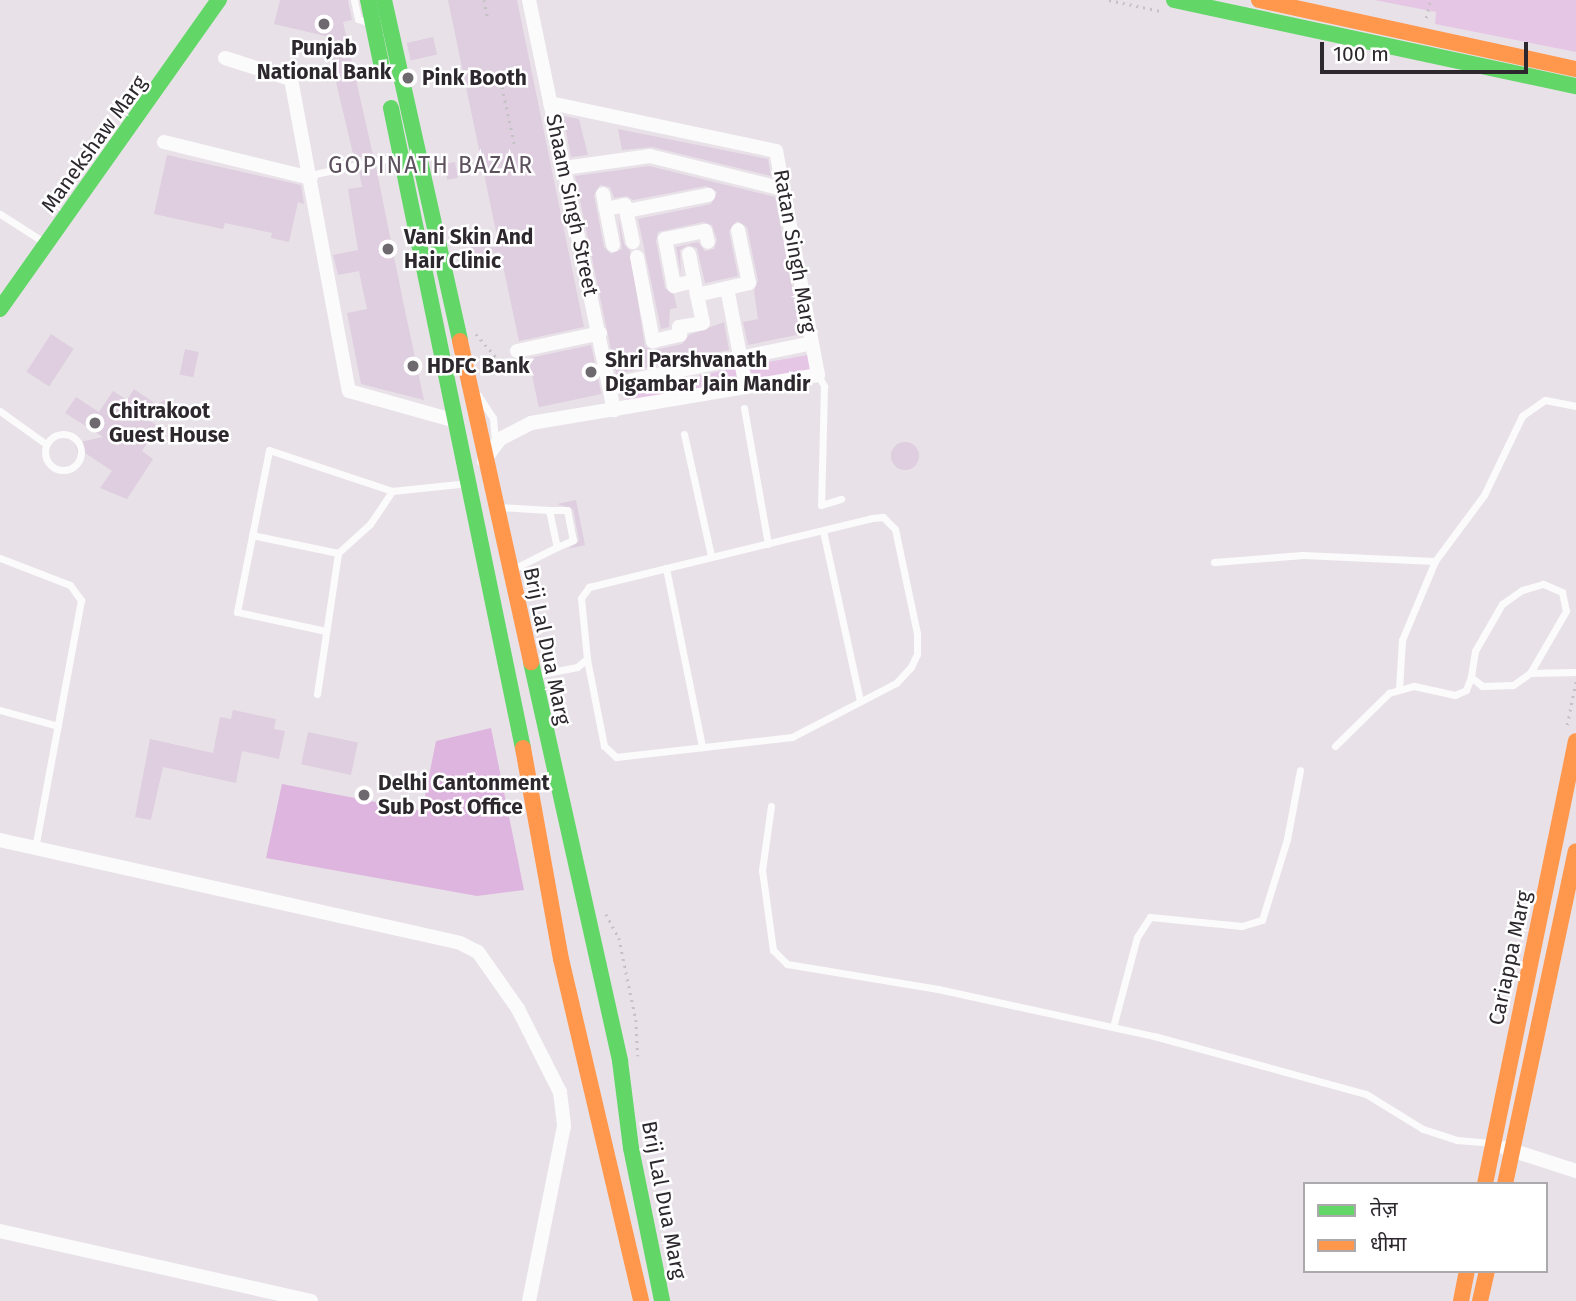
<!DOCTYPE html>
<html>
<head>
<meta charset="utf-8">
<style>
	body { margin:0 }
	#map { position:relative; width:1576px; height:1301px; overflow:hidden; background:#e8e2e8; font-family:"Fira Sans","Noto Sans Devanagari",sans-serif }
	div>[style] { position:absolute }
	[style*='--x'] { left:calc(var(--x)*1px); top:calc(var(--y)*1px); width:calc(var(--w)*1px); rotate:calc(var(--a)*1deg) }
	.green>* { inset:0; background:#e5c7e5; transform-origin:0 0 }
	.forest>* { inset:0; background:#ddb5de }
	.building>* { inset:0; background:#decedf; transform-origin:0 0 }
	.round { border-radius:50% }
	.path>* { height:2.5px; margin-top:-1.25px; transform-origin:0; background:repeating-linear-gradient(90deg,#c5c2c5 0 2px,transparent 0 7px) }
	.lane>* { height:7px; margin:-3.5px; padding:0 3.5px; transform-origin:3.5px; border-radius:3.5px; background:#fcfbfc }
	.lane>.ring { margin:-3.5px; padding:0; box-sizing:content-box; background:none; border:7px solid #fcfbfc; border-radius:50% }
	.street>* { height:14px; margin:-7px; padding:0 7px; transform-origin:7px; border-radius:7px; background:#fcfbfc }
	.fast>* { height:16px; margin:-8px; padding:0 8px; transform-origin:8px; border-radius:8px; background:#63d668 }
	.slow>* { height:16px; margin:-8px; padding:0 8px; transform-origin:8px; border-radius:8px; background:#ff974d }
	.dots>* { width:19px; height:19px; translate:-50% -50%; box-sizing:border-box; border:4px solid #fff; border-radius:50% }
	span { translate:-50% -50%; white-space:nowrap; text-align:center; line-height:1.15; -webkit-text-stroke:5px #fff; paint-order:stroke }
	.poi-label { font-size:21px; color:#2d282d; font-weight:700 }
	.left { translate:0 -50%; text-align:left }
	.street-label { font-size:21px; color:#2d282d }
	.neighbourhood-label { font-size:23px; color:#5c515c; letter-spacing:2px }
	.legend { position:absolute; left:1303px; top:1182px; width:245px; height:91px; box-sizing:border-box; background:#fff; border:2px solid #aba9ab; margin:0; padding:9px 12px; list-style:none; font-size:21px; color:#2d282d }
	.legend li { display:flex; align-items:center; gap:14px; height:35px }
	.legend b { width:35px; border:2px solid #aba9ab }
	.scale { position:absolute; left:1320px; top:42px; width:208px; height:32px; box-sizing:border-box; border:4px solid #2d282d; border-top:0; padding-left:9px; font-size:21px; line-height:24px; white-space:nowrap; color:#2d282d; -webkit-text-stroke:5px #fff; paint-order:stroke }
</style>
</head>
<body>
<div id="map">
	<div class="green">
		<i style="clip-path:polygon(1374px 0,1576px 0,1576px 52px,1435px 24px,1436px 12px)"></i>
		<i style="left:808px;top:355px;width:17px;height:61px;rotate:80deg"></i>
		<i style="left:735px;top:368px;width:14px;height:112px;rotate:78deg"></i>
	</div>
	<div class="forest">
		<i style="clip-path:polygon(491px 728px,524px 890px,477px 896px,266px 858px,282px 784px,422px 811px,436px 741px)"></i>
	</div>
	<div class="building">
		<i style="clip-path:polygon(280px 0,348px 0,352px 20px,343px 22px,373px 155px,354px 158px,325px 36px,274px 24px)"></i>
		<i style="clip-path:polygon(448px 0,517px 0,584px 327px,519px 341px,500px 252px,472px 258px,469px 247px,498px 241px)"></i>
		<i style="left:433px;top:37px;width:18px;height:27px;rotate:77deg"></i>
		<i style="clip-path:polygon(563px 116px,579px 119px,588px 155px,571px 157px)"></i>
		<i style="clip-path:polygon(618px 129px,768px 159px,771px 176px,652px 147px,622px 150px)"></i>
		<i style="clip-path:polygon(167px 155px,301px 185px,304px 204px,298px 202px,289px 242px,271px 238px,272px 233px,225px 223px,223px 229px,154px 214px)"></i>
		<i style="left:455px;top:162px;width:16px;height:11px;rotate:79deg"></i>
		<i style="clip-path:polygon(649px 166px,775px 197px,801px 334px,748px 345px,743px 322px,758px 319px,754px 291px,758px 281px,747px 227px,737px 221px,729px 231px,738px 276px,705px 283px,697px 248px,688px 245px,680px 250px,681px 274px,676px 247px,698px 242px,705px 251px,714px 249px,717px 240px,712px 225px,703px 222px,658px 232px,656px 241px,665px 288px,674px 295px,677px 308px,670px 309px,669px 327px,661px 329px,638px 219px,711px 204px,717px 192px,706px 186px,633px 200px,627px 196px,614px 198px,610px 187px,600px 185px,594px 195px,604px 247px,611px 254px,622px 249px,618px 216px,624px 244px,630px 251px,645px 347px,654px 350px,682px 344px,689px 335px,724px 322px,729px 350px,616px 374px,575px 176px)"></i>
		<i style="clip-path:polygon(376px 167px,403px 301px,424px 400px,361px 384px,347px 313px,367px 309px,363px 291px,359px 271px,338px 275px,333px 255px,358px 250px,348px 189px,362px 187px,359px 171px)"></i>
		<i style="left:51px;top:334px;width:27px;height:45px;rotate:33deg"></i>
		<i style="left:591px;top:345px;width:50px;height:64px;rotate:78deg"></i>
		<i style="left:185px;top:349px;width:14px;height:26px;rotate:12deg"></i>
		<i style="clip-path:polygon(134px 389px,156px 404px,167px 399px,169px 405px,167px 412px,147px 419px,158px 426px,142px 451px,153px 459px,127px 499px,100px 488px,112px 471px,85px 453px,78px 454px,75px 443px,103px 437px,65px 413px,76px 397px,99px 412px,113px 391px,127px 400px)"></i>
		<i class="round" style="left:891px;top:442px;width:28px;height:28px"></i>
		<i style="clip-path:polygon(576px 500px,585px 545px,568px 549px,579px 541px,573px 509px,557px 504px)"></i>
		<i style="clip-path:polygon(233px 710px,276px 719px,274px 729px,285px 731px,279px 759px,242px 751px,236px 783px,163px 767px,151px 820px,135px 817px,150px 739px,213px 753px,220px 717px,231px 719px)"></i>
		<i style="left:308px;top:732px;width:51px;height:33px;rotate:12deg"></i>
	</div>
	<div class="path">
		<i style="--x:484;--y:0;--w:19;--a:78"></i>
		<i style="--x:1109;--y:0;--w:53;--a:11.9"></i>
		<i style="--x:1426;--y:18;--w:18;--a:-77"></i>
		<i style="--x:499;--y:73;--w:75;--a:77.6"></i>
		<i style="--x:476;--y:334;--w:35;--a:49"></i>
		<i style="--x:499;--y:360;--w:8;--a:-7"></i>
		<i style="--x:1567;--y:725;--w:45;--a:-78.4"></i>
		<i style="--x:606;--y:914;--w:27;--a:62"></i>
		<i style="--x:619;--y:938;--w:84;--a:78.3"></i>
		<i style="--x:636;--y:1020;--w:36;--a:87"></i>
	</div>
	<div class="lane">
		<i style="--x:354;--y:0;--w:19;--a:78"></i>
		<i style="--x:358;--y:19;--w:13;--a:18"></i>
		<i style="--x:310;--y:175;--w:92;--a:-11.9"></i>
		<i style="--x:0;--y:214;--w:52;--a:32.5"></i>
		<i style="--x:818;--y:375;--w:13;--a:61"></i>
		<i style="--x:824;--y:386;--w:119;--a:91.4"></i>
		<i style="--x:821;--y:505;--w:21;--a:-17"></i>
		<i style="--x:478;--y:395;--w:27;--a:57"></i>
		<i style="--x:493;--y:418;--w:23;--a:85"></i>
		<i style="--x:744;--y:408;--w:138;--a:80"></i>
		<i style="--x:0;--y:411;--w:57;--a:35.7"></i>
		<i class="ring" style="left:45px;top:434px;width:29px;height:29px"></i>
		<i style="--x:684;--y:434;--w:125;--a:77.5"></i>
		<i style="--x:498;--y:507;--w:51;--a:3.4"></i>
		<i style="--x:549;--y:510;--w:38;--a:78"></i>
		<i style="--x:557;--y:547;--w:47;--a:153.4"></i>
		<i style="--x:549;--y:510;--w:18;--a:0"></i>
		<i style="--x:567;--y:510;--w:31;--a:79"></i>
		<i style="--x:573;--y:540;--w:17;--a:156"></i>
		<i style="--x:823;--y:531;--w:173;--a:77.7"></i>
		<i style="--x:252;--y:535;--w:88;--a:11.8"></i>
		<i style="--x:0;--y:558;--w:75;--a:21.1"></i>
		<i style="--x:70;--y:585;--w:19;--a:54"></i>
		<i style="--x:81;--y:600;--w:251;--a:100.5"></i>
		<i style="--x:1214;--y:562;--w:89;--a:-4.5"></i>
		<i style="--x:1303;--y:555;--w:132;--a:2.6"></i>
		<i style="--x:1435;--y:561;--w:82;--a:-53.4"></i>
		<i style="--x:1484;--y:495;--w:88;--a:-64.3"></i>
		<i style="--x:1522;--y:416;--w:28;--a:-35"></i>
		<i style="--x:1545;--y:400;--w:32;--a:11"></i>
		<i style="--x:666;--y:568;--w:183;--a:78.6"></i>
		<i style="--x:326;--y:631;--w:91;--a:-167.9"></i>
		<i style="--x:237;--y:612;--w:165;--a:-78.8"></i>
		<i style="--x:269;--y:450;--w:130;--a:18.4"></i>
		<i style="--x:1530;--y:673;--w:72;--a:-59.9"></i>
		<i style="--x:1566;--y:611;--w:19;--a:-102"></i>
		<i style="--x:1562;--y:592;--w:21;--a:-157"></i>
		<i style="--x:1543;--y:584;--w:22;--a:164"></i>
		<i style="--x:1522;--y:590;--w:24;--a:145"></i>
		<i style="--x:1502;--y:604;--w:54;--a:119.9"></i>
		<i style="--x:1475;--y:651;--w:26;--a:99"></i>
		<i style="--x:1471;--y:677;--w:14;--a:39"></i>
		<i style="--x:1482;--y:686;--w:31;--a:-2"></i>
		<i style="--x:1513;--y:685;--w:21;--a:-35"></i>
		<i style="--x:1530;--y:673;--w:46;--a:-1.2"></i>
		<i style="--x:536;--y:675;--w:42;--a:-11"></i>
		<i style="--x:577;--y:667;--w:13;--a:-39"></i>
		<i style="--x:587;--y:659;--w:61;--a:-95.6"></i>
		<i style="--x:581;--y:598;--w:14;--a:-54"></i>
		<i style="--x:589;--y:587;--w:291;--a:-13.7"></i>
		<i style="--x:872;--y:518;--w:11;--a:-5"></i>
		<i style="--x:883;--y:517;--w:17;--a:45"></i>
		<i style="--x:895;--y:529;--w:106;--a:78.1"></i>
		<i style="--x:917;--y:633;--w:21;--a:90"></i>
		<i style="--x:917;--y:654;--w:14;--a:115"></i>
		<i style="--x:911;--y:667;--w:22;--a:133"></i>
		<i style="--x:896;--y:683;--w:117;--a:152.6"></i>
		<i style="--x:792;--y:737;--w:177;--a:173.5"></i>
		<i style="--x:616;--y:757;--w:16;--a:-137"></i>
		<i style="--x:604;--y:746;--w:89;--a:-101.1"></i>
		<i style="--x:1399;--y:689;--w:49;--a:-86.5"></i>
		<i style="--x:1402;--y:640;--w:86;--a:-67.3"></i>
		<i style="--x:317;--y:694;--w:143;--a:-81.5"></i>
		<i style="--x:338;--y:553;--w:43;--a:-42.2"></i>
		<i style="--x:370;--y:524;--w:40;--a:-56"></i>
		<i style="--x:392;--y:491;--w:77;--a:-5.9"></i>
		<i style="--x:0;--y:710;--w:60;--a:15.4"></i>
		<i style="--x:1335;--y:746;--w:76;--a:-44.5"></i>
		<i style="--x:1389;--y:693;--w:26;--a:-16"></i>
		<i style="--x:1414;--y:686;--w:42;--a:12.4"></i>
		<i style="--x:1455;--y:695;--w:12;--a:-24"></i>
		<i style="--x:1466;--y:690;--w:14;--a:-69"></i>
		<i style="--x:771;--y:806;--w:65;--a:98"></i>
		<i style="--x:762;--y:870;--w:81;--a:82.2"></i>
		<i style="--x:773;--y:950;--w:20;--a:45"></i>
		<i style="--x:787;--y:964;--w:153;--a:9.4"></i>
		<i style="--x:938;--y:989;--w:221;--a:12.3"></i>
		<i style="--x:1154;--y:1036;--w:220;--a:15.3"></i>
		<i style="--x:1366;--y:1094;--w:67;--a:31.6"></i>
		<i style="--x:1423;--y:1129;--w:36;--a:18"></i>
		<i style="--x:1457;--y:1140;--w:33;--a:5"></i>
		<i style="--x:1113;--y:1027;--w:93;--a:-75.1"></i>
		<i style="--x:1137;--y:937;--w:24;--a:-57"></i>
		<i style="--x:1150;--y:917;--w:92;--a:5.6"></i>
		<i style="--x:1242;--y:926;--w:21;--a:-17"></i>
		<i style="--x:1262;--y:920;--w:85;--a:-72.8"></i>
		<i style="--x:1287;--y:839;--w:70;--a:-79.3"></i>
	</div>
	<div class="street">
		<i style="--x:529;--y:0;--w:419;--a:78.3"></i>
		<i style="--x:225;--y:58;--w:69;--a:17.7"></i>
		<i style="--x:291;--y:79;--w:317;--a:79.5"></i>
		<i style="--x:349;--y:391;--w:111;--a:15.7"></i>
		<i style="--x:164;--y:142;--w:151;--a:13.8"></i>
		<i style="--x:564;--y:168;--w:87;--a:-7.9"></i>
		<i style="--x:650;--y:156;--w:137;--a:13.9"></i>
		<i style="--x:603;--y:194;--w:15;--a:79"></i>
		<i style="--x:627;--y:211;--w:83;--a:-11.2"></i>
		<i style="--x:613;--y:245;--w:37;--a:-101"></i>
		<i style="--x:606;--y:209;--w:19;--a:-12"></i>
		<i style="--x:625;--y:205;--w:38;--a:78"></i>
		<i style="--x:689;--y:254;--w:42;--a:79"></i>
		<i style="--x:697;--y:295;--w:53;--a:-13"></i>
		<i style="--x:749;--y:283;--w:54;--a:-101.7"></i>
		<i style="--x:637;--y:257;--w:86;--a:79.2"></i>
		<i style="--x:653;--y:341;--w:28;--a:-13"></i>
		<i style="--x:680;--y:335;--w:8;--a:-97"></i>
		<i style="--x:679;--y:327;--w:24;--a:-9"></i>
		<i style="--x:703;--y:323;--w:29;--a:-102"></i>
		<i style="--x:694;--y:281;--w:21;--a:166"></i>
		<i style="--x:674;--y:286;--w:48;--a:-100.8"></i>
		<i style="--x:665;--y:239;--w:41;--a:-11.3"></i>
		<i style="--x:705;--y:231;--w:11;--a:75"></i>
		<i style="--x:727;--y:288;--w:101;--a:79.1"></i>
		<i style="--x:517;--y:351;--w:85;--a:-12.2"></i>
		<i style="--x:609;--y:385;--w:207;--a:-11.7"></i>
		<i style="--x:484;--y:461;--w:27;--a:-54"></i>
		<i style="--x:500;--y:439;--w:35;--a:-27"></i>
		<i style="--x:531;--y:423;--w:291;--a:-9.5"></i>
		<i style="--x:818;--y:375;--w:228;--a:-100.6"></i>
		<i style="--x:776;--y:151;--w:231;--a:-168"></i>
		<i style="--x:0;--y:840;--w:471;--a:12.6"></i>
		<i style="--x:460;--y:943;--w:20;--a:27"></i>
		<i style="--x:478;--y:952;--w:70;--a:54.9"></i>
		<i style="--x:518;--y:1009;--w:93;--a:63.2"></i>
		<i style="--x:560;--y:1092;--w:34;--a:83"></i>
		<i style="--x:564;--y:1126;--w:178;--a:101.3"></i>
		<i style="--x:1505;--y:1148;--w:75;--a:17.9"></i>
		<i style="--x:0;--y:1231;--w:319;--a:12.7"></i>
	</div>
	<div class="fast">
		<i style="--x:368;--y:0;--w:64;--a:78.3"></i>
		<i style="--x:384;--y:0;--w:349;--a:77.4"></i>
		<i style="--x:1174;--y:0;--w:411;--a:12.1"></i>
		<i style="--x:391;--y:108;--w:653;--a:78.35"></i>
		<i style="--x:0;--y:309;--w:379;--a:-54.7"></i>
		<i style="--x:531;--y:662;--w:409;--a:77.4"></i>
		<i style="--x:620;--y:1061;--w:88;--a:82.8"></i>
		<i style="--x:631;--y:1148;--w:156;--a:78.5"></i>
	</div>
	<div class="slow">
		<i style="--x:1259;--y:0;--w:324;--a:12.3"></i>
		<i style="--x:460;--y:341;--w:329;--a:77.5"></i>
		<i style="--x:523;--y:748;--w:214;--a:79.8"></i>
		<i style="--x:561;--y:959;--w:351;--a:76.8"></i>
		<i style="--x:1485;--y:1184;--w:452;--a:-78.4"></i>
		<i style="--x:1505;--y:1184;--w:340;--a:-78"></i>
		<i style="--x:1461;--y:1301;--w:31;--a:-79"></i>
		<i style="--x:1480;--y:1301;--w:31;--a:-77"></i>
	</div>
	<div class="dots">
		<i style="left:324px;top:24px;background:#6e696e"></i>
		<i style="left:408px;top:78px;background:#6e696e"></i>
		<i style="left:388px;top:249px;background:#6e696e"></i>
		<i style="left:413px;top:366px;background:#6e696e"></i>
		<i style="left:591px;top:372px;background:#6e696e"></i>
		<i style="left:95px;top:423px;background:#6e696e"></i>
		<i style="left:364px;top:795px;background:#6e696e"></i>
	</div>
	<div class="poi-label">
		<span style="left:324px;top:60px">Punjab<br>National Bank</span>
		<span class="left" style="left:422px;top:78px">Pink Booth</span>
		<span class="left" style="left:404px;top:249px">Vani Skin And<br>Hair Clinic</span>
		<span class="left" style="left:605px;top:372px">Shri Parshvanath<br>Digambar Jain Mandir</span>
		<span class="left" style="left:427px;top:366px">HDFC Bank</span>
		<span class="left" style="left:109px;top:423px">Chitrakoot<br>Guest House</span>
		<span class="left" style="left:378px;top:795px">Delhi Cantonment<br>Sub Post Office</span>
	</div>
	<div class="street-label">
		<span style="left:94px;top:144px;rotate:-54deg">Manekshaw Marg</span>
		<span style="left:572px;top:205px;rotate:78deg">Shaam Singh Street</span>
		<span style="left:795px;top:251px;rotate:80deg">Ratan Singh Marg</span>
		<span style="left:547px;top:646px;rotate:78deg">Brij Lal Dua Marg</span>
		<span style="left:1510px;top:958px;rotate:-78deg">Cariappa Marg</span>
		<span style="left:664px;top:1200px;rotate:79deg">Brij Lal Dua Marg</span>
	</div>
	<div class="neighbourhood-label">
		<span style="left:431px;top:165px">GOPINATH BAZAR</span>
	</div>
	<ul class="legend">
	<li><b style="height:9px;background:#63d668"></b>तेज़</li>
	<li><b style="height:9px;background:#ff974d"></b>धीमा</li>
	</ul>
	<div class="scale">100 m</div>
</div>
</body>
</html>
